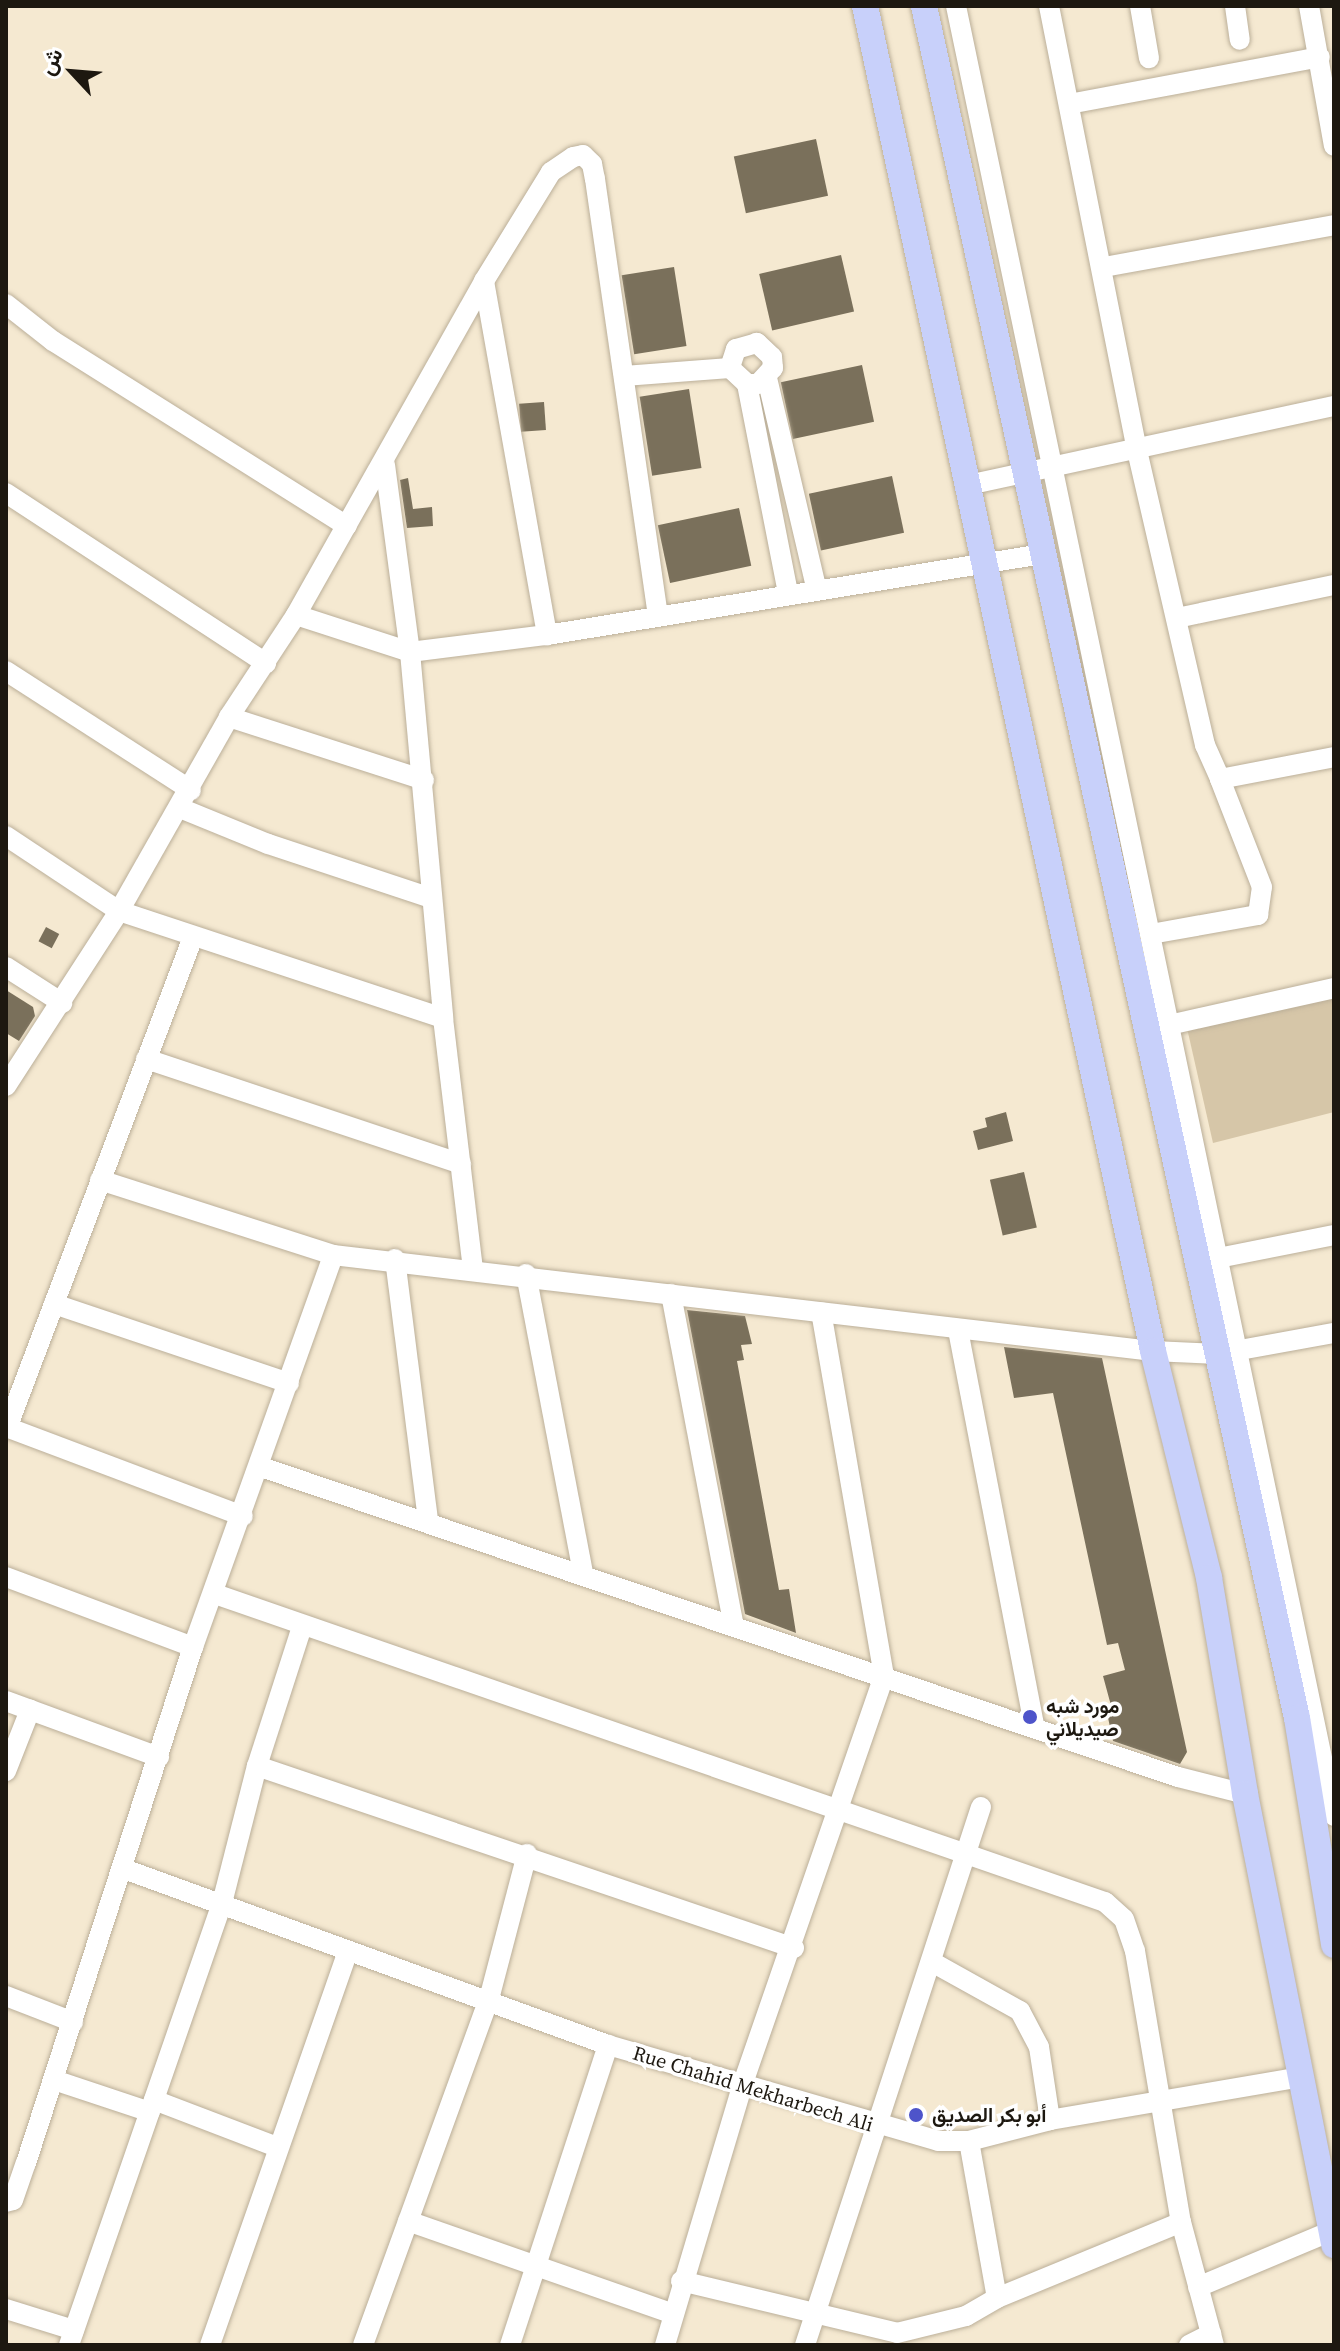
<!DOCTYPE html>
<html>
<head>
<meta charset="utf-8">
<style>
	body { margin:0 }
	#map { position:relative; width:1340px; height:2351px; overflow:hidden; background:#f5e9d1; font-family:"Source Serif 4",Vazirmatn,serif }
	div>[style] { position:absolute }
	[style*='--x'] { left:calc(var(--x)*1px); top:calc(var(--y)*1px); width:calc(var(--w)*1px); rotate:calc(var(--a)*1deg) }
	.green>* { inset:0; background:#d6c6a8 }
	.building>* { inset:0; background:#7a705b; transform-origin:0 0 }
	.roads { filter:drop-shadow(0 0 2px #bbaf99) drop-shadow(0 0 2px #bbaf99) }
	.minor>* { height:20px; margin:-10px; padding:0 10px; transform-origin:10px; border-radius:10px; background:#fff }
	.major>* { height:26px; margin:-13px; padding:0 13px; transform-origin:13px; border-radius:13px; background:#c8d0fa }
	.dots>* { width:22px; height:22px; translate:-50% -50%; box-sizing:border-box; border:4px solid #fff; border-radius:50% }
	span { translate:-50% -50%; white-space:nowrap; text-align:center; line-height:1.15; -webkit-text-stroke:7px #fff; paint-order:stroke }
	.poi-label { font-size:20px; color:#1d1810; font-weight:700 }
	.left { translate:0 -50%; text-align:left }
	.street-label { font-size:20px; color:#1d1810 }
	.frame { position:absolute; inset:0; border:8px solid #1d1810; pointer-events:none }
	.north { position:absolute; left:32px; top:32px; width:80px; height:80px; -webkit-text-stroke:6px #fff; paint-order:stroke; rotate:296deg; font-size:22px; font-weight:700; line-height:32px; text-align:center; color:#1d1810 }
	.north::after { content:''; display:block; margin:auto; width:28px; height:36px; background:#1d1810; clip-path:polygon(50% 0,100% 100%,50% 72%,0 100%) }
</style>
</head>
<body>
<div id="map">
	<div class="green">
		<i style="clip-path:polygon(1334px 997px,1334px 1112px,1213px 1143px,1187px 1028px)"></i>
	</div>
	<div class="building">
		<i style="left:816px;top:139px;width:58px;height:84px;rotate:78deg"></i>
		<i style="left:841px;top:255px;width:58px;height:84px;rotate:77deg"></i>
		<i style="left:674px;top:267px;width:80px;height:53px;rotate:81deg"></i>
		<i style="left:862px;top:365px;width:58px;height:83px;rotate:78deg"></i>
		<i style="left:689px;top:389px;width:80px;height:50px;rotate:81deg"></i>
		<i style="left:544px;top:402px;width:28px;height:25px;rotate:86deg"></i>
		<i style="left:892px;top:476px;width:58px;height:85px;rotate:78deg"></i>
		<i style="clip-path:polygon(408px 478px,413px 509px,432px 507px,433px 526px,407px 528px,400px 480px)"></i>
		<i style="left:739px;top:508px;width:59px;height:83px;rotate:78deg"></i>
		<i style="left:46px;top:927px;width:15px;height:16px;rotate:28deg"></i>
		<i style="clip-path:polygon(6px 990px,33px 1007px,35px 1016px,19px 1041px,6px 1033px)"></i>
		<i style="clip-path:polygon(1006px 1112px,1013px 1141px,978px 1150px,973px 1131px,987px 1127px,985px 1118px)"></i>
		<i style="left:1024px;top:1172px;width:57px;height:35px;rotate:77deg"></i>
		<i style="clip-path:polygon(687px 1310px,745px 1316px,752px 1344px,741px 1345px,744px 1360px,737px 1361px,779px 1590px,789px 1589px,796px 1633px,745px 1614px)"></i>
		<i style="clip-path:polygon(1004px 1347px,1102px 1358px,1187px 1752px,1180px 1764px,1113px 1741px,1107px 1713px,1113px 1713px,1103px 1676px,1125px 1670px,1118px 1643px,1107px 1645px,1053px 1393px,1014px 1398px)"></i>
	</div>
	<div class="roads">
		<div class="minor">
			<i style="--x:956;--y:6;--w:1849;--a:78.2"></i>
			<i style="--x:1049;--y:6;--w:449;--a:78.8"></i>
			<i style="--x:1136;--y:446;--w:307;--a:77"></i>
			<i style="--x:1205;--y:745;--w:37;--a:66"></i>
			<i style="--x:1220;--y:779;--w:116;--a:-10.9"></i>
			<i style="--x:1140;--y:6;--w:53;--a:80.2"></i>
			<i style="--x:1235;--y:6;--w:34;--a:82"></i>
			<i style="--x:1309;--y:6;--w:142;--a:79.9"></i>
			<i style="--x:1069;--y:104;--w:255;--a:-10.6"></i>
			<i style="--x:1104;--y:267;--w:234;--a:-10.3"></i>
			<i style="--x:484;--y:281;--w:360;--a:79.9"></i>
			<i style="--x:6;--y:304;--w:60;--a:38.2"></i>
			<i style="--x:53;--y:341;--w:347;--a:32.2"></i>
			<i style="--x:624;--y:376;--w:106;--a:-4.3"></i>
			<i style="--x:767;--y:378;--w:215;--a:76.8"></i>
			<i style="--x:747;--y:384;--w:11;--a:0"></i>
			<i style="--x:758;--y:384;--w:22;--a:-47"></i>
			<i style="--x:773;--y:368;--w:11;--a:-95"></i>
			<i style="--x:772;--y:357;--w:21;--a:-137"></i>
			<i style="--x:757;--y:343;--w:22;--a:164"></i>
			<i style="--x:736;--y:349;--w:20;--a:108"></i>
			<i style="--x:730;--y:368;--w:23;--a:43"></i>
			<i style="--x:747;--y:384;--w:213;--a:78.9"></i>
			<i style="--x:385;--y:465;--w:189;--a:82.4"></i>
			<i style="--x:410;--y:652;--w:367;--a:84.8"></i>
			<i style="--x:443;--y:1018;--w:253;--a:83.2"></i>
			<i style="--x:968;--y:485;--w:374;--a:-12.2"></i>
			<i style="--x:6;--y:493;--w:311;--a:33.2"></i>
			<i style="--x:296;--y:615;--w:120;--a:18"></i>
			<i style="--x:410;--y:652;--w:138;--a:-7.1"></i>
			<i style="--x:547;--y:635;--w:502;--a:-9.29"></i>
			<i style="--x:1177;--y:618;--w:160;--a:-11.9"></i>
			<i style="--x:6;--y:671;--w:220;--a:32.8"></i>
			<i style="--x:229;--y:717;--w:205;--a:17.9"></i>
			<i style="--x:180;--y:808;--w:95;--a:22.2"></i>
			<i style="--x:268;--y:844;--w:172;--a:18.3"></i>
			<i style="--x:6;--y:836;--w:136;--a:33.6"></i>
			<i style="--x:119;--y:911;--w:341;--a:18.3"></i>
			<i style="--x:1151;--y:934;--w:109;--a:-10.1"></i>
			<i style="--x:1258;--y:915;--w:28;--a:-82"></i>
			<i style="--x:1262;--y:887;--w:116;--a:-111.3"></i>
			<i style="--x:6;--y:967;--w:67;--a:32.7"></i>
			<i style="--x:1169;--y:1025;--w:169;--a:-12.6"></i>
			<i style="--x:146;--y:1059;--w:332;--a:18.4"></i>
			<i style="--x:6;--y:1086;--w:208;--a:-57.1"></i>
			<i style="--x:119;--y:911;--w:223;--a:-60.4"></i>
			<i style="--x:229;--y:717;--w:122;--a:-56.7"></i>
			<i style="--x:296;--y:615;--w:383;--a:-60.6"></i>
			<i style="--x:484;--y:281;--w:128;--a:-58.4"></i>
			<i style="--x:551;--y:172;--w:27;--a:-34"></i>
			<i style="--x:573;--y:157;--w:10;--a:-11"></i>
			<i style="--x:583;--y:155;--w:13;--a:45"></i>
			<i style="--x:592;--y:164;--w:15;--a:79"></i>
			<i style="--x:595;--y:179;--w:441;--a:81.8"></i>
			<i style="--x:100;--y:1180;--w:245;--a:17.8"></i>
			<i style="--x:333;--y:1255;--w:826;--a:6.68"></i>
			<i style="--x:1153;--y:1351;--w:65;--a:2.6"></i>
			<i style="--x:1218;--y:1354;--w:118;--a:-10.3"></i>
			<i style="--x:1218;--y:1258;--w:118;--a:-11.2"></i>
			<i style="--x:395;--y:1259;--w:265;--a:82.8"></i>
			<i style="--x:526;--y:1274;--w:304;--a:79.2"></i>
			<i style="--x:671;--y:1294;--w:338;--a:79.3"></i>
			<i style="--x:54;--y:1304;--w:248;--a:18.6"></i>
			<i style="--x:958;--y:1330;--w:405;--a:79.1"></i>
			<i style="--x:6;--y:1427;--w:253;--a:20.6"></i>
			<i style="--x:7;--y:1428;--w:525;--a:-69.25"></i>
			<i style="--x:261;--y:1467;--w:968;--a:18.68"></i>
			<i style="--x:1178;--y:1777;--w:69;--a:14.2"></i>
			<i style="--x:6;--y:1577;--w:200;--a:20.5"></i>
			<i style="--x:215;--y:1594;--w:942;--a:19.09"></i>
			<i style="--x:1105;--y:1902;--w:25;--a:42"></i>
			<i style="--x:1124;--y:1919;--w:34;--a:71"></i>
			<i style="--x:1135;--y:1951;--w:275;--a:80.4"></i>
			<i style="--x:1181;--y:2222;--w:127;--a:75"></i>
			<i style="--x:6;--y:1701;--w:163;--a:20.1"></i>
			<i style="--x:257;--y:1766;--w:567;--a:18.72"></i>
			<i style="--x:6;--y:1771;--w:66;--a:-68.5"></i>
			<i style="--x:124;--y:1869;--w:515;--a:19.98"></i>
			<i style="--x:608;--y:2045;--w:344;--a:16.2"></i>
			<i style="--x:938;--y:2141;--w:31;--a:0"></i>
			<i style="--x:969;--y:2141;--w:84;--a:-14.5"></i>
			<i style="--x:1050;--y:2120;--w:256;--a:-9.7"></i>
			<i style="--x:932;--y:1962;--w:101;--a:29.1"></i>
			<i style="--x:1020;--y:2011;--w:41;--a:62.2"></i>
			<i style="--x:1039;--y:2047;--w:74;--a:81.4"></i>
			<i style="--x:6;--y:1996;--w:72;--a:21.2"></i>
			<i style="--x:54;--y:2080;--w:101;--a:18.4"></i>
			<i style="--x:154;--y:2100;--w:132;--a:20.9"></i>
			<i style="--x:969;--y:2141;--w:159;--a:79.9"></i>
			<i style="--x:6;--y:2202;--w:7;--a:-16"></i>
			<i style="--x:13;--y:2200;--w:39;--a:-71"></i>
			<i style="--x:26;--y:2163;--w:542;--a:-72.07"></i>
			<i style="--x:193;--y:1647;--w:416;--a:-70.3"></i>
			<i style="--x:408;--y:2221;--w:279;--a:19.3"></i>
			<i style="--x:681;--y:2281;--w:222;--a:13.5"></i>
			<i style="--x:897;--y:2333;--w:71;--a:-13.8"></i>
			<i style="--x:966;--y:2316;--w:36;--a:-30"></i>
			<i style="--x:997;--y:2298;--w:199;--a:-22.4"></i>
			<i style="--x:1198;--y:2287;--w:144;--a:-22.8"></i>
			<i style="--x:6;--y:2309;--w:71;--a:17.2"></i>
			<i style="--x:69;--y:2345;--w:468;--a:-70.9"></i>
			<i style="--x:222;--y:1903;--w:141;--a:-75.7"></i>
			<i style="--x:257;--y:1766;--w:146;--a:-72.1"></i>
			<i style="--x:210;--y:2345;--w:417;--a:-70.7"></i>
			<i style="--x:363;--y:2345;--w:368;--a:-70"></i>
			<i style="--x:489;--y:1999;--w:150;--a:-75.3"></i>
			<i style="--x:510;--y:2345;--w:316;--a:-71.9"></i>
			<i style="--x:665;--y:2345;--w:270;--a:-73.4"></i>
			<i style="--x:742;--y:2086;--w:434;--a:-70.9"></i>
			<i style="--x:884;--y:1676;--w:369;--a:-99.8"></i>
			<i style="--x:805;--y:2345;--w:566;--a:-71.89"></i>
			<i style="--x:1189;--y:2345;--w:25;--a:-27"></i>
		</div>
		<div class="major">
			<i style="--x:865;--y:6;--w:1375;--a:77.91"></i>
			<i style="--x:1153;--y:1351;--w:234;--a:76.1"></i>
			<i style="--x:1209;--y:1578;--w:219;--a:80.5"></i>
			<i style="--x:1245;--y:1794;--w:460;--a:78.8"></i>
			<i style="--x:924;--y:6;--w:1752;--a:77.71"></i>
			<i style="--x:1297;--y:1718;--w:230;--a:80.7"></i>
		</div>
	</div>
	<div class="dots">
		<i style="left:1030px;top:1717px;background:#4e54ca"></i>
		<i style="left:916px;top:2115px;background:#4e54ca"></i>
	</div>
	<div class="poi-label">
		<span class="left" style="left:1046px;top:1718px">مورد شبه<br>صيديلاني</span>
		<span class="left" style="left:932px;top:2115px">أبو بكر الصديق</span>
	</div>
	<div class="street-label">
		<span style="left:753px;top:2089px;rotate:17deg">Rue Chahid Mekharbech Ali</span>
	</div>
	<div class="frame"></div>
	<div class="north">ش</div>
</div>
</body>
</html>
